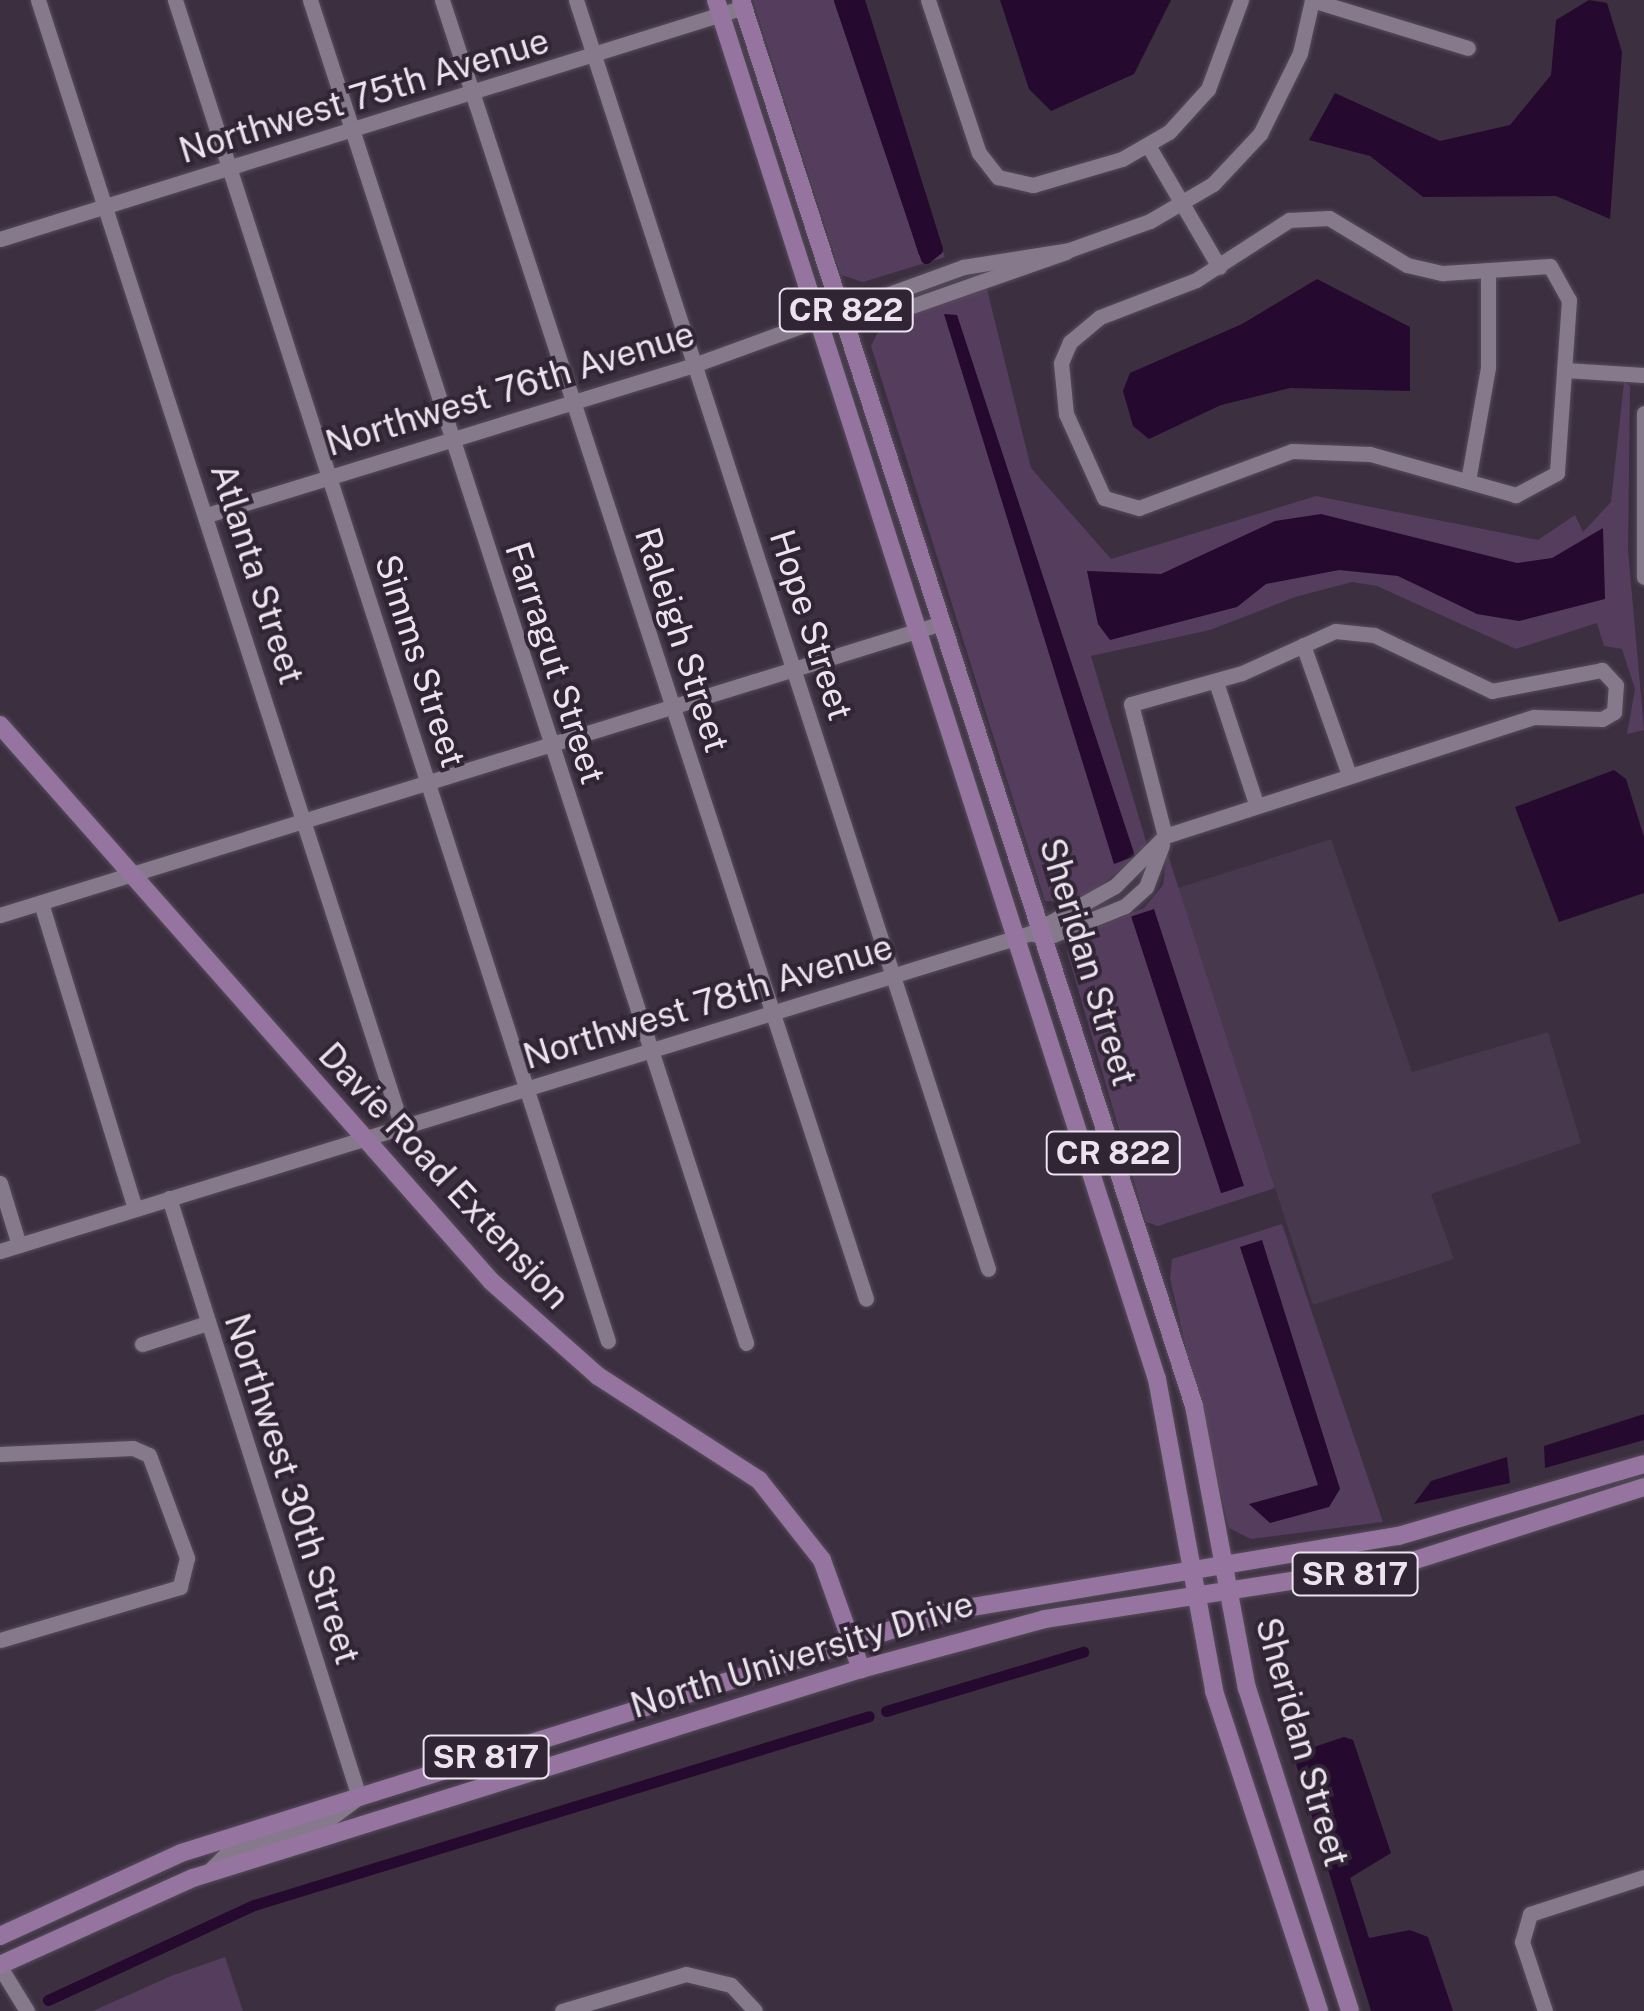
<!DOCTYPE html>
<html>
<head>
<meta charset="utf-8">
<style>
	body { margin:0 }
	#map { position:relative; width:1644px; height:2011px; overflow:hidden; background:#3b2f40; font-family:"Public Sans",sans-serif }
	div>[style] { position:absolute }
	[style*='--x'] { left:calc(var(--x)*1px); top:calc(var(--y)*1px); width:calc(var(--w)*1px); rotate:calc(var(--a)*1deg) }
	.built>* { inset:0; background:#47384d }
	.green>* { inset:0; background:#553d5e }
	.water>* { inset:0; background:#26092f; transform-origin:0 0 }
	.canal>* { height:11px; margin:-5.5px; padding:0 5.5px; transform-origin:5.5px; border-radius:5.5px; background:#26092f }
	.roads { filter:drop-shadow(0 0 2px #564c5a) drop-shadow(0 0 2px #564c5a) }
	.minor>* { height:15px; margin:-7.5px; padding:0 7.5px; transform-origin:7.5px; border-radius:7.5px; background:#87798c }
	.major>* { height:18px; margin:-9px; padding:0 9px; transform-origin:9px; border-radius:9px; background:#9574a0 }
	span { translate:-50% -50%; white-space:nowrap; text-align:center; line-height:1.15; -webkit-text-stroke:8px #312535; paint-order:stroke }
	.shield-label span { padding:2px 8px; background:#312535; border:2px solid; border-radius:8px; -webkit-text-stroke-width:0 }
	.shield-label { font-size:32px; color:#ebe3ed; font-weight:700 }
	.street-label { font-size:35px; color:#ebe3ed }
</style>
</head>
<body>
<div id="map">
	<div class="built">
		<i style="clip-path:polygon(1331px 839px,1412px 1072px,1548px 1032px,1581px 1143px,1431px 1194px,1454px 1259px,1313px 1305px,1178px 888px)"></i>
	</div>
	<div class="green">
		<i style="clip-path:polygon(753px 0,862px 0,945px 257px,863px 282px,841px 275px)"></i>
		<i style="clip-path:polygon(987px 289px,1031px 468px,1111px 559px,1316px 496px,1538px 540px,1575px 515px,1583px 532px,1611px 502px,1624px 382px,1630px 386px,1628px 550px,1644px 730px,1627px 734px,1635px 689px,1622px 649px,1604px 646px,1597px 623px,1516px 649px,1377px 586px,1352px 582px,1295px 597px,1210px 630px,1091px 656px,1148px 848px,1079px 902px,1045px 901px,871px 346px,882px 324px)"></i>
		<i style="clip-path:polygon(1167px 852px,1275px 1188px,1158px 1226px,1146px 1222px,1067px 951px,1080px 934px,1144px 908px,1163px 885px)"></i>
		<i style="clip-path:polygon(1282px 1224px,1383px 1522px,1251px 1539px,1229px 1528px,1170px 1279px,1172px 1259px)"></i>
		<i style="clip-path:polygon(225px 1957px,243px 2011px,93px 2011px,171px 1976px)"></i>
	</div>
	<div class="water">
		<i style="clip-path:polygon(839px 0,859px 0,935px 255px,919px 255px)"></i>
		<i style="clip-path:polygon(1000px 0,1171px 0,1134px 74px,1051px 111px,1029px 89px)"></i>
		<i style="clip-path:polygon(1589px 0,1607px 3px,1622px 52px,1610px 219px,1556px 196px,1423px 197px,1370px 156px,1309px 140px,1335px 93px,1440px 141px,1510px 125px,1551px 75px,1556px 20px)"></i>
		<i style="clip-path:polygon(1317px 279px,1410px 327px,1410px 391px,1290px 388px,1221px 405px,1149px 439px,1133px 426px,1123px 391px,1130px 373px,1242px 324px)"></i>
		<i style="clip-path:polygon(944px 314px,957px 315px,1135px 856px,1114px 864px)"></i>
		<i style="clip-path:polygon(1321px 514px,1517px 563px,1552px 558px,1603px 528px,1605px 599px,1519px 621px,1477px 614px,1398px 576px,1339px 570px,1266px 584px,1237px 607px,1110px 640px,1098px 624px,1087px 571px,1161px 574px,1275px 521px)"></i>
		<i style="clip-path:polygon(1614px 770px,1626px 779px,1644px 837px,1644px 893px,1559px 922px,1515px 807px)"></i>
		<i style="left:1154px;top:909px;width:291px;height:24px;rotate:72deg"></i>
		<i style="clip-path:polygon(1262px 1240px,1340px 1489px,1329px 1507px,1270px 1523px,1249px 1504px,1318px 1485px,1240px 1247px)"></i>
		<i style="clip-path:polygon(1644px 1414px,1644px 1440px,1545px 1468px,1544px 1446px)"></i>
		<i style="clip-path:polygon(1507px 1457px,1510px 1483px,1414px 1504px,1431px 1481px)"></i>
		<i style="clip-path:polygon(1344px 1737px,1353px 1740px,1391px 1853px,1350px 1878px,1369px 1938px,1410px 1930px,1428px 1937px,1453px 2011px,1371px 2011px,1293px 1754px)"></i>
	</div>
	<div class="canal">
		<i style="--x:839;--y:0;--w:272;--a:71.4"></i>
		<i style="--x:926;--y:258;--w:14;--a:-39"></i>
		<i style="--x:937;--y:249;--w:261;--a:-107.4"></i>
		<i style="--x:886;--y:1711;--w:206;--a:-16.7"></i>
		<i style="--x:48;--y:2000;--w:227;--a:-24.8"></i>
		<i style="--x:254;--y:1905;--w:643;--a:-17.08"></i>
	</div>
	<div class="roads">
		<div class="minor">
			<i style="--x:38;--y:0;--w:1184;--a:72.1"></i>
			<i style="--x:175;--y:0;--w:1409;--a:72.11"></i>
			<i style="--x:310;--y:0;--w:1412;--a:72.01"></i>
			<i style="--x:442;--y:0;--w:1366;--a:71.92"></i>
			<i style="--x:576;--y:0;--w:1334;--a:72.01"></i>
			<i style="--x:928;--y:0;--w:161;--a:71.6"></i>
			<i style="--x:979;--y:153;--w:31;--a:52"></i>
			<i style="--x:998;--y:177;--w:36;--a:13"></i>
			<i style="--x:1033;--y:185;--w:93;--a:-16.3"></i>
			<i style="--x:1122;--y:159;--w:54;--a:-29.9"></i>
			<i style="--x:1169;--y:132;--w:58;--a:-47.8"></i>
			<i style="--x:1208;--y:89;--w:95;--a:-69.7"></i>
			<i style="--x:1312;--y:0;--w:163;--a:17.1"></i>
			<i style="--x:1149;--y:147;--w:139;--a:59.7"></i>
			<i style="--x:1329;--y:218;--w:91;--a:31.1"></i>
			<i style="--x:1407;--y:265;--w:37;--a:13"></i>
			<i style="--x:1443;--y:273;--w:107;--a:-3.7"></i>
			<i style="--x:1550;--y:266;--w:39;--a:61"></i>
			<i style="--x:1569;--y:300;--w:173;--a:94"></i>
			<i style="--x:1557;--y:473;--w:47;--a:151.8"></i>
			<i style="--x:1516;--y:495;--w:152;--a:-164.3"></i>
			<i style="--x:1370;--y:454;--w:78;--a:-177.8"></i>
			<i style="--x:1292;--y:451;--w:163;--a:159.6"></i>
			<i style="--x:1139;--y:508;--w:36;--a:-164"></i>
			<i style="--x:1104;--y:498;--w:92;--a:-114.3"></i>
			<i style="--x:1066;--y:414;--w:51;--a:-95.6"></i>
			<i style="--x:1061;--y:363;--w:23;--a:-67"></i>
			<i style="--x:1070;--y:342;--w:39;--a:-40"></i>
			<i style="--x:1100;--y:317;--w:103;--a:-21.1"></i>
			<i style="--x:1196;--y:280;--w:111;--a:-32.8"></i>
			<i style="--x:1289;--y:220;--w:40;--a:-2.9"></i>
			<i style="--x:0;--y:239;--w:779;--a:-17.32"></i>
			<i style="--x:836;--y:320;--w:33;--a:2"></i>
			<i style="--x:869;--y:321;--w:209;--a:-19.3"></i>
			<i style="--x:1565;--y:370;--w:79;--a:3.6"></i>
			<i style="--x:1644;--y:413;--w:164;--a:90"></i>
			<i style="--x:1468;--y:481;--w:116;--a:-80"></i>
			<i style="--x:1488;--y:367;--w:96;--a:-90"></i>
			<i style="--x:207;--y:515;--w:510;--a:-17.12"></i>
			<i style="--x:694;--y:365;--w:286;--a:-20"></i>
			<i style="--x:963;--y:267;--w:107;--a:-9.1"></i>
			<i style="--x:1069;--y:250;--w:86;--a:-19.7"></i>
			<i style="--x:1150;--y:221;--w:73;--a:-30.4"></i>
			<i style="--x:1213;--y:184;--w:69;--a:-46.8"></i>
			<i style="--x:1260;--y:134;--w:90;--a:-63.7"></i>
			<i style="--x:1300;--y:53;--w:54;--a:-77.2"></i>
			<i style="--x:1303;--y:645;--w:138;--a:70.5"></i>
			<i style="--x:1216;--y:682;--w:128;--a:71.8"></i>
			<i style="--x:41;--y:903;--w:320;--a:72.9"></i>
			<i style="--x:0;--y:915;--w:986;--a:-17.22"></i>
			<i style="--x:1033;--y:934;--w:15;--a:11"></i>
			<i style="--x:1048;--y:937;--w:83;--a:-21.9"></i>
			<i style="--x:1125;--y:906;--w:28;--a:-42"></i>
			<i style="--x:1146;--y:887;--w:45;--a:-69.1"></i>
			<i style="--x:0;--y:1183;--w:65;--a:73"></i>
			<i style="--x:169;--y:1198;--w:628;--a:72.4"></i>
			<i style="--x:359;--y:1797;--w:44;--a:143.4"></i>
			<i style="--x:324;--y:1823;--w:103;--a:162.4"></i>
			<i style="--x:226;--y:1854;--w:28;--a:135"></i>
			<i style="--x:0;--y:1251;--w:1079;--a:-17.14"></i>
			<i style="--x:1031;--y:933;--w:96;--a:-29.2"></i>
			<i style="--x:1115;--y:886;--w:71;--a:-45"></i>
			<i style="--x:1165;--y:836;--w:388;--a:-17.9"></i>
			<i style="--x:1534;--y:717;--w:68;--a:1.7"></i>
			<i style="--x:1602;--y:719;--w:14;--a:-30"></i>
			<i style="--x:1614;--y:712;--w:27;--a:-86"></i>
			<i style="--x:1616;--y:685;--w:21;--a:-133"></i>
			<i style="--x:1602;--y:670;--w:112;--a:169.2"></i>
			<i style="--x:1492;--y:691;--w:131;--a:-154.6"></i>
			<i style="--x:1374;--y:635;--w:39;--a:-174"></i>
			<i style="--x:1335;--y:631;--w:102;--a:155.7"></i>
			<i style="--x:1242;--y:673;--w:115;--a:164.4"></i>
			<i style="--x:1131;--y:704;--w:136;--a:75.6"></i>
			<i style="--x:142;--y:1344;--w:68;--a:-17.9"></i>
			<i style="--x:0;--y:1454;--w:133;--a:-2.6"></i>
			<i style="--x:133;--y:1448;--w:17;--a:24"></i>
			<i style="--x:149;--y:1455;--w:110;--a:69.7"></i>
			<i style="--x:187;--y:1558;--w:30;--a:104"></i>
			<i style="--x:180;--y:1587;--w:188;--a:163.6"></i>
			<i style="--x:0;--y:1967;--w:52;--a:58.5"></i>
			<i style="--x:562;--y:2011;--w:129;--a:-16.6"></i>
			<i style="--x:686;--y:1974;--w:46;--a:13.7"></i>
			<i style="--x:731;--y:1985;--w:35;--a:47"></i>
			<i style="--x:1545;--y:2011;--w:73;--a:-108.4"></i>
			<i style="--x:1522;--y:1942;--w:29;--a:-74"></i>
			<i style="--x:1530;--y:1914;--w:120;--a:-18"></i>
		</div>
		<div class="major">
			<i style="--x:716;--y:0;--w:1448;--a:72.27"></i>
			<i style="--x:1157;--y:1379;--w:317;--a:79.6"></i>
			<i style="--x:1214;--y:1691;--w:337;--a:71.8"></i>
			<i style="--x:741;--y:0;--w:1477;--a:72.14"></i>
			<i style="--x:1194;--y:1406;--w:287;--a:79.4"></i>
			<i style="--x:1247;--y:1688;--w:339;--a:72.3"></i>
			<i style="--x:0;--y:725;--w:743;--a:48.55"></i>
			<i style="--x:492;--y:1282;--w:142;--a:41.6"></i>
			<i style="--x:598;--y:1376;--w:192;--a:32.9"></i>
			<i style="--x:759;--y:1480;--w:102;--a:51.8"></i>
			<i style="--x:822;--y:1560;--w:116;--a:70.3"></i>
			<i style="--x:0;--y:1936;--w:199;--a:-24.6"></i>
			<i style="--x:181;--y:1853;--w:811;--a:-17.43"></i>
			<i style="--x:955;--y:1610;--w:449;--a:-9.5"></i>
			<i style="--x:1398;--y:1536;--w:256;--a:-16.3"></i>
			<i style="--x:0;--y:1965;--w:212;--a:-24.3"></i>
			<i style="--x:193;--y:1878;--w:700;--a:-17.37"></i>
			<i style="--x:861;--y:1669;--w:191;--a:-15.2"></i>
			<i style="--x:1045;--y:1619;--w:365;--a:-8.8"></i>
			<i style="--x:1406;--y:1563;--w:250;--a:-17.7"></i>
		</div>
	</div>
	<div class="shield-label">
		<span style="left:846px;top:310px">CR 822</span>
		<span style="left:1113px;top:1153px">CR 822</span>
		<span style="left:1355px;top:1574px">SR 817</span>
		<span style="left:486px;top:1757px">SR 817</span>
	</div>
	<div class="street-label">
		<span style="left:364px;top:96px;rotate:-17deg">Northwest 75th Avenue</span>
		<span style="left:510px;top:389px;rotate:-17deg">Northwest 76th Avenue</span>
		<span style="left:257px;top:574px;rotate:72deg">Atlanta Street</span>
		<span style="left:811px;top:625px;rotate:72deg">Hope Street</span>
		<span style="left:682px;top:640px;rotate:72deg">Raleigh Street</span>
		<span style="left:420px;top:661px;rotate:72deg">Simms Street</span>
		<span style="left:555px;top:663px;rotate:72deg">Farragut Street</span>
		<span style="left:1088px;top:962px;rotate:73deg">Sheridan Street</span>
		<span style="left:708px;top:1002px;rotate:-17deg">Northwest 78th Avenue</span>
		<span style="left:444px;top:1176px;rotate:47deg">Davie Road Extension</span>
		<span style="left:292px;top:1489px;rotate:72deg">Northwest 30th Street</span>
		<span style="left:802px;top:1655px;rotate:-17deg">North University Drive</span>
		<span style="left:1302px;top:1742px;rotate:74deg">Sheridan Street</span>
	</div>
</div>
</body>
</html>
